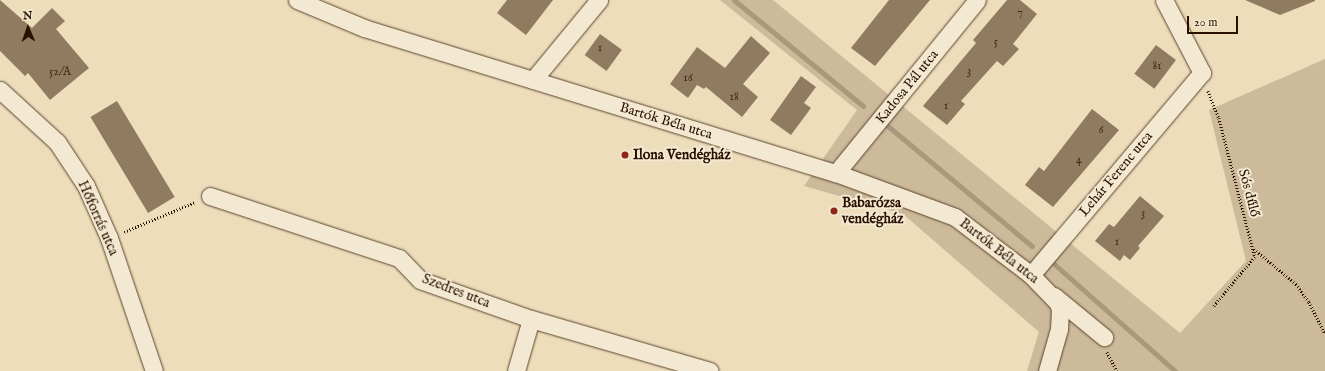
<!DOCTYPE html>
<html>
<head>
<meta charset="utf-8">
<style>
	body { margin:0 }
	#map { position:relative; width:1325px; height:371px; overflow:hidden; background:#edddba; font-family:"IM FELL English",serif }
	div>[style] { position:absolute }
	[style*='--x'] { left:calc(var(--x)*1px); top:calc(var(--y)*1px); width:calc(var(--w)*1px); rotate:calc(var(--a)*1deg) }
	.green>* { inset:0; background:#ccba9a }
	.stream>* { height:5px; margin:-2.5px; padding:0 2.5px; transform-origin:2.5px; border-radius:2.5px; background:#ab977b }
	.building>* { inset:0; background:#907b61; transform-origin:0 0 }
	.path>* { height:2.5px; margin-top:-1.25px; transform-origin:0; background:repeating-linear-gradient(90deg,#2b1000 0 1px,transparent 0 3px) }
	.roads { filter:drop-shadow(0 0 1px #5c432e) drop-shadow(0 0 1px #5c432e) }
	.minor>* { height:17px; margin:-8.5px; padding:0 8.5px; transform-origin:8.5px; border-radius:8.5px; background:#f3e9d2 }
	.dots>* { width:11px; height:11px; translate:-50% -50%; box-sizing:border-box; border:2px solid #f3e9d2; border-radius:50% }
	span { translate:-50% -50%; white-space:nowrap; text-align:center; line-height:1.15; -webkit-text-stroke:4px #f3e9d2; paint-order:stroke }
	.number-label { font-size:12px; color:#442b18 }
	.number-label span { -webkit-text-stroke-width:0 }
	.street-label { font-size:14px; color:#2b1000 }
	.poi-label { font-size:14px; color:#2b1000; font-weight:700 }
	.left { translate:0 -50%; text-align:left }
	.north { position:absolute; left:8px; top:8px; width:40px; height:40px; -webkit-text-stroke:3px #f3e9d2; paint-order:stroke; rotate:358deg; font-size:11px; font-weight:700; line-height:16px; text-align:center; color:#2b1000 }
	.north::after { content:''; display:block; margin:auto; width:14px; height:18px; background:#2b1000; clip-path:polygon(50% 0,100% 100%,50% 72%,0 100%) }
	.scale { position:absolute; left:1187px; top:16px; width:51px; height:18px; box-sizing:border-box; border:2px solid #2b1000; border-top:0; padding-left:5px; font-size:12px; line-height:14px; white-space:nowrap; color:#2b1000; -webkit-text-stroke:3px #f3e9d2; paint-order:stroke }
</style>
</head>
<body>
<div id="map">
	<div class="green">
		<i style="clip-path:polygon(720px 0,773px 0,1180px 333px,1246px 261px,1209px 110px,1325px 59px,1325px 371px,1027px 371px,1039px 332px,903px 214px,804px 186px,857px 110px)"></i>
	</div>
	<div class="stream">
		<i style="--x:734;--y:0;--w:167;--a:39.4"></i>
		<i style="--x:883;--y:122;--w:194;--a:39.8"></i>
		<i style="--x:1053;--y:263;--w:163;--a:41.5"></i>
	</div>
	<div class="building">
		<i style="clip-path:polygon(0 0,32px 28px,52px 8px,65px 21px,56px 29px,89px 68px,50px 100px,28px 73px,25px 76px,0 51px)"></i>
		<i style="clip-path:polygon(507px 0,553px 0,526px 35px,497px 13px)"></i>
		<i style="clip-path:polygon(889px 0,930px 0,875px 66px,851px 48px)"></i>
		<i style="clip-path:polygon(1007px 0,1020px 0,1037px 14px,1013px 44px,1019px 49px,1003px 66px,997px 61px,961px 101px,965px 104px,947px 125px,923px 106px,976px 43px,973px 40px)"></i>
		<i style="clip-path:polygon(1245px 0,1315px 0,1315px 1px,1280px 15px)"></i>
		<i style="left:600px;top:34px;width:27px;height:26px;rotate:36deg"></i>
		<i style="clip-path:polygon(751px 36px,770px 53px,743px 84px,758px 97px,742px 117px,706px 87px,704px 89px,697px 85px,688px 98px,670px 84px,697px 47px,725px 68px)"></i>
		<i style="left:1156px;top:45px;width:25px;height:36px;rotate:37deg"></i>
		<i style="clip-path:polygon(801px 76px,816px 87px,804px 103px,811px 108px,791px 135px,770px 120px)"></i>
		<i style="left:117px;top:101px;width:112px;height:31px;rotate:59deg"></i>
		<i style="clip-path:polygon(1092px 109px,1119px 130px,1053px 207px,1025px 185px,1039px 167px,1044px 171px)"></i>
		<i style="clip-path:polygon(1140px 196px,1164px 216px,1138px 246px,1140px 248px,1130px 260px,1124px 255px,1120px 261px,1095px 241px,1109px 224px,1114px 227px)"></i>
	</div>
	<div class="path">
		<i style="--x:1208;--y:91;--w:29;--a:68"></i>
		<i style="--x:1219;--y:118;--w:144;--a:75.5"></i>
		<i style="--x:1255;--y:257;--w:64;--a:129.9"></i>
		<i style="--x:124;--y:232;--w:77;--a:-22.9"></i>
		<i style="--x:1254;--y:249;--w:55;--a:39.8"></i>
		<i style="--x:1296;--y:284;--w:22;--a:54"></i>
		<i style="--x:1309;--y:302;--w:36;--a:63"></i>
		<i style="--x:1107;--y:352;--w:21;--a:62"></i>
	</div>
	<div class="roads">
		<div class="minor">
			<i style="--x:297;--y:0;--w:73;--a:22.7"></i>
			<i style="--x:364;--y:28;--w:494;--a:17.1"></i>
			<i style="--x:836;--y:173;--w:127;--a:20.3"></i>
			<i style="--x:955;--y:217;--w:96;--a:37.3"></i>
			<i style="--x:1031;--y:275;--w:39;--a:46"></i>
			<i style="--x:1058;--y:303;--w:7;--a:74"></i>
			<i style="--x:1060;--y:310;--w:19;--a:93"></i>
			<i style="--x:1059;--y:329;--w:44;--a:105.9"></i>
			<i style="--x:533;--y:80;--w:104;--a:-50.5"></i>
			<i style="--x:0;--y:90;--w:77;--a:42.4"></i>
			<i style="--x:57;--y:142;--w:53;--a:56.6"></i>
			<i style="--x:86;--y:186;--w:57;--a:66.1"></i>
			<i style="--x:109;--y:238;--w:140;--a:71.3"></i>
			<i style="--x:836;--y:173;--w:223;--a:-50.8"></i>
			<i style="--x:210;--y:196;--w:199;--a:18.2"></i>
			<i style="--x:399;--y:258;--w:30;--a:46"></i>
			<i style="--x:420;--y:280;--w:118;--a:19.4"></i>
			<i style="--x:531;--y:319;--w:186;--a:16.2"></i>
			<i style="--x:1031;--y:275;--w:265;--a:-49.8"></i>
			<i style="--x:1202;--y:73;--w:82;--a:-117.5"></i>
			<i style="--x:1054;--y:296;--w:65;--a:39.4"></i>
			<i style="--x:516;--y:371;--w:54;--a:-73.9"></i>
		</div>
	</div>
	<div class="dots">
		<i style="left:625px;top:155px;background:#8f2418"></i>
		<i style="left:834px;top:211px;background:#8f2418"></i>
	</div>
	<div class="number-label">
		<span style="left:1020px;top:13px">7</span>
		<span style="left:996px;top:42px">5</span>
		<span style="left:600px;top:48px">1</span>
		<span style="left:1157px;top:66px">81</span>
		<span style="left:969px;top:71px">3</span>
		<span style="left:60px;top:72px">52/A</span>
		<span style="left:688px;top:78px">16</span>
		<span style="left:734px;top:97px">18</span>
		<span style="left:946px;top:106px">1</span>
		<span style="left:1101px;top:130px">6</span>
		<span style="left:1079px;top:160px">4</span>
		<span style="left:1143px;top:213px">3</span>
		<span style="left:1117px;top:242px">1</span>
	</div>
	<div class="street-label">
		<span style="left:907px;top:87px;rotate:-51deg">Kadosa Pál utca</span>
		<span style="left:666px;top:121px;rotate:17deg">Bartók Béla utca</span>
		<span style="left:1116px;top:174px;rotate:-50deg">Lehár Ferenc utca</span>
		<span style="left:1249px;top:193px;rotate:75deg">Sós dűlő</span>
		<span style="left:98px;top:218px;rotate:66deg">Hőforrás utca</span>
		<span style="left:999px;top:251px;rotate:38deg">Bartók Béla utca</span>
		<span style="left:456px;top:291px;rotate:21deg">Szedres utca</span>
	</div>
	<div class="poi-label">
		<span class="left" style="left:633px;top:155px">Ilona Vendégház</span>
		<span class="left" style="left:842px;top:211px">Babarózsa<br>vendégház</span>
	</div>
	<div class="north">N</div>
	<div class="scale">20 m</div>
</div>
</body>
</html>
